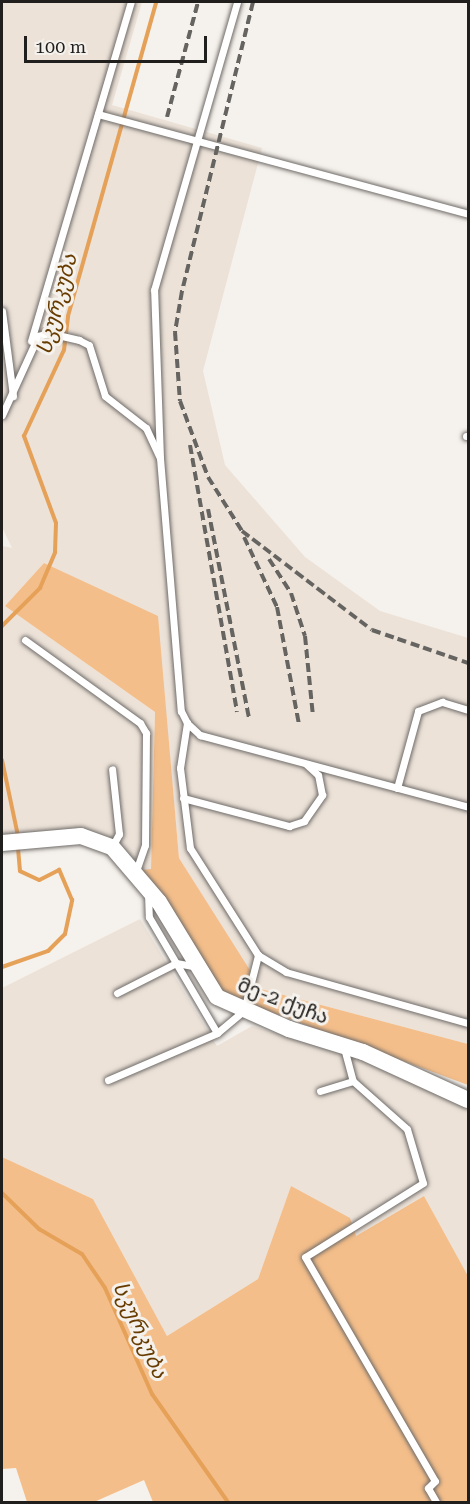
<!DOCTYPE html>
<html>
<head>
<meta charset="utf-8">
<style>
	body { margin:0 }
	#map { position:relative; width:470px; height:1504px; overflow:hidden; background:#f5f1ec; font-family:"Roboto Serif","Noto Sans Georgian",serif }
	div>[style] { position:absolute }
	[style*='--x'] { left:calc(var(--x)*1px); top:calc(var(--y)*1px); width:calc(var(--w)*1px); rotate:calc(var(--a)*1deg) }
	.built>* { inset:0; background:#ece2d8 }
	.green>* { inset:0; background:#f4be8a }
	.stream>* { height:4px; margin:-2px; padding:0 2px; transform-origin:2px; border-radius:2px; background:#e6a159 }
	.roads { filter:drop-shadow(0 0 2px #6f6b68) drop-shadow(0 0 2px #6f6b68) }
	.service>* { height:7px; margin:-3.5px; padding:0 3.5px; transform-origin:3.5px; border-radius:3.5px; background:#fff }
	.tertiary>* { height:16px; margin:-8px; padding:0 8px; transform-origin:8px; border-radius:8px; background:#fff }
	.rail>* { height:4px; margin-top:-2px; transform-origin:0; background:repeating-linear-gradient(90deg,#666461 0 9px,transparent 0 13.5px) }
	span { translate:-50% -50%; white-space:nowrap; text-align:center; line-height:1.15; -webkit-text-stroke:6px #f5f1ec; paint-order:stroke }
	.street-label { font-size:20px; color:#201f1d }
	.water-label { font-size:21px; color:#683c00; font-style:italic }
	.frame { position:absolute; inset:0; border:3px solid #201f1d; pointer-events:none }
	.scale { position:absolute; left:24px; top:36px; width:183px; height:27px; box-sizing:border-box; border:3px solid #201f1d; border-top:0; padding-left:8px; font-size:18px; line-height:21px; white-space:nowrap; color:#201f1d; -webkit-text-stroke:4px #f5f1ec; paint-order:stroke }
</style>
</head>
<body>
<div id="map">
	<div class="built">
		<i style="clip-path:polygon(2px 2px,142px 2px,112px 105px,262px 148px,203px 371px,225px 465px,305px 557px,380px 611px,468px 638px,468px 1044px,261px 989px,179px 858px,157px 617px,44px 563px,5px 606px,155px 712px,151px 870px,136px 871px,81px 836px,2px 843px,2px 546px,12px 548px,2px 527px)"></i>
		<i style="clip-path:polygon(140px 919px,217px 1046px,252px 1026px,357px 1058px,468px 1108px,468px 1276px,424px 1196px,356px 1236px,291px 1186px,258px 1279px,167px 1336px,93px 1199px,2px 1157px,2px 988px)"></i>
	</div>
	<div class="green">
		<i style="clip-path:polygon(44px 563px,158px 616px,179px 858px,253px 975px,244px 1010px,232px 1005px,136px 871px,151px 869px,155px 712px,5px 606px)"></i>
		<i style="clip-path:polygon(256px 981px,261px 989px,468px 1044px,468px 1085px,249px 1004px)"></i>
		<i style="clip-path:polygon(2px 1157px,93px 1199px,167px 1336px,258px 1279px,291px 1186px,350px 1218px,356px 1236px,424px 1196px,468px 1276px,468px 1502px,153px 1502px,144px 1480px,94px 1502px,27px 1502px,16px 1468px,2px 1469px)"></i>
	</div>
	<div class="stream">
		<i style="--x:2;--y:626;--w:54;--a:-45"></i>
		<i style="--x:40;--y:588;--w:39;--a:-67"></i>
		<i style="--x:55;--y:552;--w:29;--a:-88"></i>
		<i style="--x:56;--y:523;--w:93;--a:-110.2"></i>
		<i style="--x:24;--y:436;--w:95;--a:-65.1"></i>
		<i style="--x:64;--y:350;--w:34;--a:-83"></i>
		<i style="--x:68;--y:316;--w:326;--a:-74.3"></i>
		<i style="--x:2;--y:760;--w:78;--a:78.1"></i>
		<i style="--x:2;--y:967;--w:49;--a:-19.2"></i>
		<i style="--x:48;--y:951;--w:24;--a:-45"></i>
		<i style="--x:65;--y:934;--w:35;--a:-78"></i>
		<i style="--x:72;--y:900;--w:33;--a:-113"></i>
		<i style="--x:59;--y:870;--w:22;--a:153"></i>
		<i style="--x:39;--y:880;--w:21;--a:-155"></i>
		<i style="--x:20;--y:871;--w:24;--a:-95"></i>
		<i style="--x:2;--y:1193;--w:52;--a:44.2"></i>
		<i style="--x:39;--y:1229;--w:50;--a:30.2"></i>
		<i style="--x:82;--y:1254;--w:41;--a:55.9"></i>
		<i style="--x:105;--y:1288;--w:116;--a:66.1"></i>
		<i style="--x:152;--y:1394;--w:132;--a:54.9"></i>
	</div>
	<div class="roads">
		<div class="service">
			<i style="--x:98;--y:114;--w:383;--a:15.1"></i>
			<i style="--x:2;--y:311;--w:86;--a:82.6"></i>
			<i style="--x:31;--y:341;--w:353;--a:-73.6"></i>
			<i style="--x:2;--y:415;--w:87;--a:-65.5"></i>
			<i style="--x:38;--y:336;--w:11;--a:-15"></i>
			<i style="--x:49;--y:333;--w:31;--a:13"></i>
			<i style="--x:79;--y:340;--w:11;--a:27"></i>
			<i style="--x:89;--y:345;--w:53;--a:72.6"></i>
			<i style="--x:105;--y:396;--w:52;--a:38"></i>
			<i style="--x:146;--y:428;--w:33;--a:65"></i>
			<i style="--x:160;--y:458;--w:168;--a:-92"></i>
			<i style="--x:154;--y:290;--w:300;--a:-73.9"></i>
			<i style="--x:466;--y:436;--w:2;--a:0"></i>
			<i style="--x:160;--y:458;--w:254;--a:85.3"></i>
			<i style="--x:181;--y:711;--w:13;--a:63"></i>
			<i style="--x:187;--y:723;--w:18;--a:43"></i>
			<i style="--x:200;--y:735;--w:278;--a:15"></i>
			<i style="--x:25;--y:640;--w:142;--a:35.8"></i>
			<i style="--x:140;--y:723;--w:12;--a:59"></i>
			<i style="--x:146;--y:733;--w:112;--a:90.5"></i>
			<i style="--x:145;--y:845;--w:28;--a:109"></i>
			<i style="--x:397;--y:788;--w:80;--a:-74.7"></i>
			<i style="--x:418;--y:711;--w:26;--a:-21"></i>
			<i style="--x:442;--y:702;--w:27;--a:17"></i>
			<i style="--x:183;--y:798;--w:110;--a:14.8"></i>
			<i style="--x:289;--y:826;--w:16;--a:-18"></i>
			<i style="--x:304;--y:821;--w:32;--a:-55"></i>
			<i style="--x:322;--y:795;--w:20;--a:-101"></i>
			<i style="--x:318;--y:775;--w:16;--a:-137"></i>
			<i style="--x:112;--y:847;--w:15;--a:-62"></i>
			<i style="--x:119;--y:834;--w:65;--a:-96.1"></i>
			<i style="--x:148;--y:893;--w:24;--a:88"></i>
			<i style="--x:149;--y:917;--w:134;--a:59.6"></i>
			<i style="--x:217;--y:1033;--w:35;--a:-40"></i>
			<i style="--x:244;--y:1010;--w:57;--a:-75.7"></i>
			<i style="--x:258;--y:955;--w:127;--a:-122.4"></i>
			<i style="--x:190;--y:848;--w:81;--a:-97.1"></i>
			<i style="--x:180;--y:768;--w:46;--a:-81.2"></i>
			<i style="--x:258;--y:955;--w:33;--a:31"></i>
			<i style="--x:286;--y:972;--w:189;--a:15.7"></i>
			<i style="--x:117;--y:993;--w:66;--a:-27"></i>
			<i style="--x:176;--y:963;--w:17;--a:10"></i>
			<i style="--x:344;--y:1048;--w:34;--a:75"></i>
			<i style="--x:353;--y:1081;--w:72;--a:41.6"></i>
			<i style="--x:407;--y:1129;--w:56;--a:73.5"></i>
			<i style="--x:423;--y:1183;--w:139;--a:147.9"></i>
			<i style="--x:305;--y:1257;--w:259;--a:59.9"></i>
			<i style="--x:435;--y:1481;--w:10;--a:135"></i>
			<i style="--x:428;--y:1488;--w:16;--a:60"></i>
			<i style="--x:108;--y:1080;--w:119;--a:-23.3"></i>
			<i style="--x:320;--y:1091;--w:34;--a:-17"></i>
		</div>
		<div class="tertiary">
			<i style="--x:2;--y:843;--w:79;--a:-5.1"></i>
			<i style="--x:81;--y:836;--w:33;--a:20"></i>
			<i style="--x:112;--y:847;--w:72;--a:49.5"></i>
			<i style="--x:159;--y:902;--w:111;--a:58.6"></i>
			<i style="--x:217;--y:997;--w:79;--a:24"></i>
			<i style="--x:289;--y:1029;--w:77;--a:17.3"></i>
			<i style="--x:363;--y:1052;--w:115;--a:24.6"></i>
		</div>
	</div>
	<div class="rail">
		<i style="--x:253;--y:2;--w:298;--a:103.8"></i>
		<i style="--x:182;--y:291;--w:42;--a:99.7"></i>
		<i style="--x:175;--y:332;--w:69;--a:85.9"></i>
		<i style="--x:180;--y:401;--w:81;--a:69.8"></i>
		<i style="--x:208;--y:477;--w:64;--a:57.8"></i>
		<i style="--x:242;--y:531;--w:163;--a:37.3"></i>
		<i style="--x:372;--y:630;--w:102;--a:19"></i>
		<i style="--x:167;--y:117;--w:119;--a:-74.9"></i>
		<i style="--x:190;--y:445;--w:271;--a:80"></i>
		<i style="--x:208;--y:509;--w:213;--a:78.9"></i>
		<i style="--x:244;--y:537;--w:77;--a:64.8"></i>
		<i style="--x:277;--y:607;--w:120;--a:79.4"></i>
		<i style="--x:269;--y:559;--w:40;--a:57.1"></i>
		<i style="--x:291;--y:593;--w:45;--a:72"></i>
		<i style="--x:305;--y:636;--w:80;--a:84.3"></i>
	</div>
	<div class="street-label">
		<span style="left:283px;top:1001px;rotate:21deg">მე-2 ქუჩა</span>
	</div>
	<div class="water-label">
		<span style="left:57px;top:304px;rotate:-75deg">სკურკუბა</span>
		<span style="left:140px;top:1330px;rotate:66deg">სკურკუბა</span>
	</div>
	<div class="frame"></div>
	<div class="scale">100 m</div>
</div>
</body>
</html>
